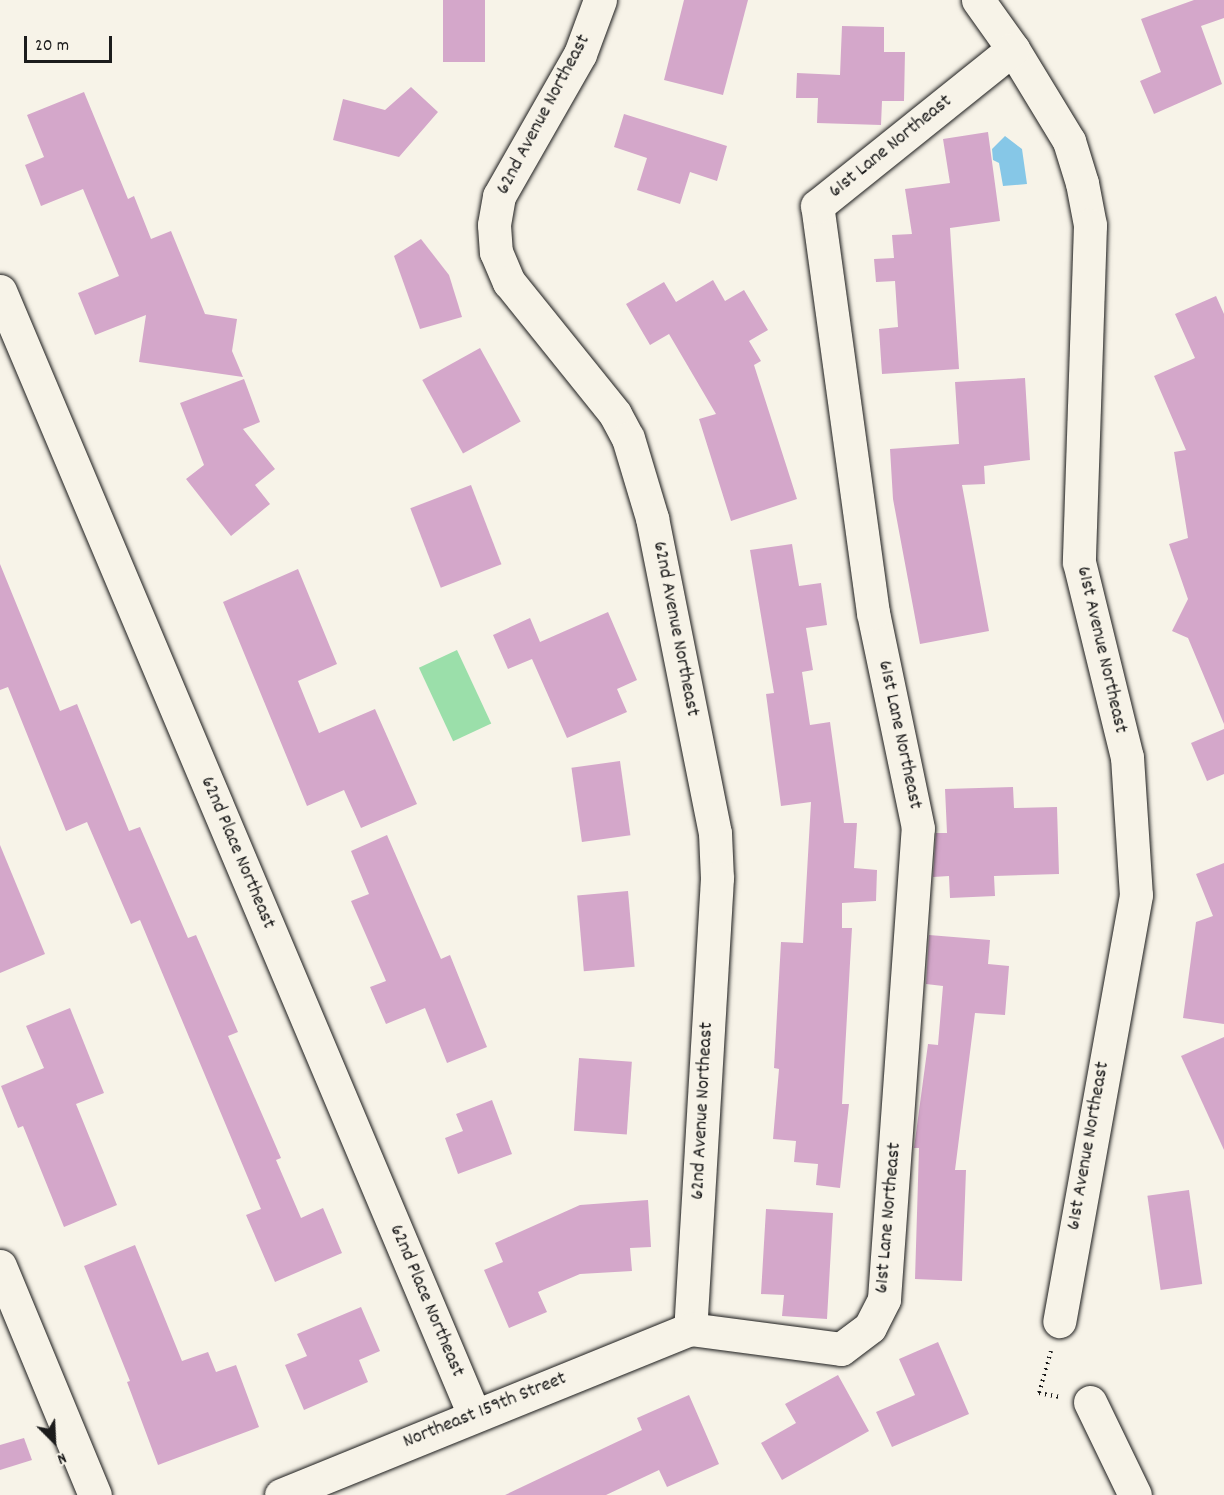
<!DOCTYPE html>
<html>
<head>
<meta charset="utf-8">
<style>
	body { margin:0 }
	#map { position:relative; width:1224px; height:1495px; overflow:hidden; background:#f7f3e8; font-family:Dekko,sans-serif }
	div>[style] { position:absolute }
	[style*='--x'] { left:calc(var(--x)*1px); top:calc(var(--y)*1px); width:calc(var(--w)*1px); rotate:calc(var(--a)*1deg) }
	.green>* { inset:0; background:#9bdfaa; transform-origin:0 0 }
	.water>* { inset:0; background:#86c7e7 }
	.building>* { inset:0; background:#d4a7ca; transform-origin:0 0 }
	.path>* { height:4px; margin-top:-2px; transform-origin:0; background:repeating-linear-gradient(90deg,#1c1c1c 0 1.5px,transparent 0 6px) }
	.roads { filter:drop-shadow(0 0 2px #1c1c1c) drop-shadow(0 0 2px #1c1c1c) }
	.minor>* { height:33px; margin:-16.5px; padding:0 16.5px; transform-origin:16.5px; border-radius:16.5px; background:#f7f3e8 }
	span { translate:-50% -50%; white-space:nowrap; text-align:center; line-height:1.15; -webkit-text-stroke:4.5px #f7f3e8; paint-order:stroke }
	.street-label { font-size:20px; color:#1c1c1c }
	.north { position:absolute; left:24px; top:1411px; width:60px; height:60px; -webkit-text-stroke:4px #f7f3e8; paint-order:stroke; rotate:156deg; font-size:16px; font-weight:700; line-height:24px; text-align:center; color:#1c1c1c }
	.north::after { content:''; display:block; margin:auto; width:21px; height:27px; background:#1c1c1c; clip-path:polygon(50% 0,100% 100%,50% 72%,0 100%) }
	.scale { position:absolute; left:24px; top:36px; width:88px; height:27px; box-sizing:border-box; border:3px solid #1c1c1c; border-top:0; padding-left:8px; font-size:18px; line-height:21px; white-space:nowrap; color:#1c1c1c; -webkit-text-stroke:4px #f7f3e8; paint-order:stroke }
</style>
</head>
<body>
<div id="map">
	<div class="green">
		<i style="left:457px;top:650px;width:81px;height:42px;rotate:65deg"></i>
	</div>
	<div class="water">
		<i style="clip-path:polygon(1005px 136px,1022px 149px,1027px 184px,1003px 186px,999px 163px,993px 160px,992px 149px)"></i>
	</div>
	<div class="building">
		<i style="left:443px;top:0;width:42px;height:62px"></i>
		<i style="clip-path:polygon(684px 0,748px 0,723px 95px,664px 80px)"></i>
		<i style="clip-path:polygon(1194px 0,1224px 0,1224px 18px,1201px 26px,1222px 84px,1154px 114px,1140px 81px,1161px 72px,1141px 19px)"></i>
		<i style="clip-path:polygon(842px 26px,884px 27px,884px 52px,905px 52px,904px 101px,882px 101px,881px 125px,817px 123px,818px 98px,796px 98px,797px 73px,840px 75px)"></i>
		<i style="clip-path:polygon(411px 87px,438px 112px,399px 157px,333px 140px,343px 99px,385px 110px)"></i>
		<i style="clip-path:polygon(84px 92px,128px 199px,134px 196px,151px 239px,171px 231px,205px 314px,237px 319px,232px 351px,243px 377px,139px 362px,146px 315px,95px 335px,78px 293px,119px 276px,83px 189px,41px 206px,25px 165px,44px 157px,27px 115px)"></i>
		<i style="clip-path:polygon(624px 114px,727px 146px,717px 181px,690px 172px,680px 204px,637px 190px,647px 158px,614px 147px)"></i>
		<i style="clip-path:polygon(988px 132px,1000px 221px,950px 228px,959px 369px,882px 374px,879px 329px,898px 327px,895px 281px,876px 282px,874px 259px,894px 258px,892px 235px,912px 234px,905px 189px,950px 183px,943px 139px)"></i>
		<i style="clip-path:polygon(421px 239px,449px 275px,462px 317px,420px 329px,394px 256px)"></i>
		<i style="clip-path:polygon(713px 280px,725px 301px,744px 290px,768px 330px,749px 341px,761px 361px,754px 365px,797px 499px,731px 521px,699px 419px,716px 414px,669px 334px,650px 345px,626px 304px,664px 282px,676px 302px)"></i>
		<i style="clip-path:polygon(1216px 296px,1224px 314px,1224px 724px,1188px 638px,1172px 631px,1188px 599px,1169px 544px,1188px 538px,1174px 452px,1186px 450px,1154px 376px,1195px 358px,1175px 314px)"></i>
		<i style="left:480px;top:348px;width:84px;height:66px;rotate:61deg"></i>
		<i style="clip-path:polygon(1025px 378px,1030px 460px,984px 466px,985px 484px,962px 485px,989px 631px,920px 644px,893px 499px,890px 449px,959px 444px,955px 382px)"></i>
		<i style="clip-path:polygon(244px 379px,260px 422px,243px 429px,275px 469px,255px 485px,270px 504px,231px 536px,186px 479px,204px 465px,180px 403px)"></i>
		<i style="left:471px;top:485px;width:85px;height:65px;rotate:69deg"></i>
		<i style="clip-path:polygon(792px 544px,799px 586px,821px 583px,827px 625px,806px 628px,813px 670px,802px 672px,810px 725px,830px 722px,844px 823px,857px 823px,854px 868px,877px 870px,876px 901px,842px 903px,842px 928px,852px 928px,842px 1104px,849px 1104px,840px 1188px,816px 1185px,818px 1164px,794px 1162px,796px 1141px,773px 1139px,779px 1069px,774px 1068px,781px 942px,803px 943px,811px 802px,781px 806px,766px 694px,774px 693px,750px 550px)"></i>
		<i style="clip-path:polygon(0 564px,60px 711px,77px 704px,129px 831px,140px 827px,188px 938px,196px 935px,238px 1032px,228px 1036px,281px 1158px,276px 1160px,301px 1218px,323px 1208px,342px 1253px,275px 1282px,246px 1215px,261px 1209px,140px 920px,131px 924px,87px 822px,66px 831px,8px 687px,0 690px)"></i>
		<i style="clip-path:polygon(298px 569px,337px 664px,298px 681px,319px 733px,375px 709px,417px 804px,361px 828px,344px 790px,307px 806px,223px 602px)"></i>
		<i style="clip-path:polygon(608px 612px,637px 680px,617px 689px,627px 712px,567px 738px,532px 659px,508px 669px,493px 635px,530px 618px,540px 642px)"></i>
		<i style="clip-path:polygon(1224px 729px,1224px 774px,1207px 781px,1191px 743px)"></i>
		<i style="left:620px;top:761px;width:75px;height:49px;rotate:82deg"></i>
		<i style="clip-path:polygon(1013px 787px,1014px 808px,1057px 807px,1059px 874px,994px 876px,995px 896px,950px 898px,949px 876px,933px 877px,936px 833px,947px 833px,945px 789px)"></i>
		<i style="clip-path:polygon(387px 835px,441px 959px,450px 955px,487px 1047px,447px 1063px,425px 1008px,386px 1024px,370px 987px,386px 981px,351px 901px,369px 894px,351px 851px)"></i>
		<i style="clip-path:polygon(0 845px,45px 954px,0 973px)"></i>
		<i style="clip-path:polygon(1224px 863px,1224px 1024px,1183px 1018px,1196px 922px,1213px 916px,1196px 874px)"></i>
		<i style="left:628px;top:891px;width:76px;height:51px;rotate:85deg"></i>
		<i style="clip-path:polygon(929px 935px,990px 940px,988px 964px,1009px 966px,1005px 1015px,975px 1013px,955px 1170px,966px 1170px,962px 1281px,915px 1279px,919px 1148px,914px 1148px,928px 1044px,938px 1045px,943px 986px,926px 984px)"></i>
		<i style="clip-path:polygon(70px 1008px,104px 1093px,76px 1104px,117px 1205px,64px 1227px,23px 1126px,18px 1128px,1px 1086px,44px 1068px,26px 1026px)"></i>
		<i style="clip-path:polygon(1224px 1037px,1224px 1150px,1181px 1056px)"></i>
		<i style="left:579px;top:1058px;width:53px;height:73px;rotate:4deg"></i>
		<i style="clip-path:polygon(492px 1100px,512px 1154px,458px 1174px,445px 1138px,463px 1131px,456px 1114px)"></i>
		<i style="left:1189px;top:1190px;width:95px;height:42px;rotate:82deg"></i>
		<i style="clip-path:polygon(648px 1200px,651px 1247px,630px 1248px,632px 1271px,580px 1274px,538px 1292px,547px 1312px,509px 1328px,484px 1270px,503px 1262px,495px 1243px,580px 1205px)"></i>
		<i style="clip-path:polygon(766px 1209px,833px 1213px,827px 1319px,782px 1316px,784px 1295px,761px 1294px)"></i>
		<i style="clip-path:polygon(135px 1245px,182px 1361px,208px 1352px,216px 1372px,236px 1365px,259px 1427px,158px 1465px,127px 1382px,130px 1381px,84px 1266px)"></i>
		<i style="clip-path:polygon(361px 1307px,380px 1351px,359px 1360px,368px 1382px,304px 1410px,285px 1365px,307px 1356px,297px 1334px)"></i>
		<i style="clip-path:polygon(938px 1342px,969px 1414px,892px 1447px,876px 1412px,915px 1395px,899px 1359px)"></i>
		<i style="clip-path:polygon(838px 1375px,869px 1431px,782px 1480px,761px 1443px,796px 1423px,785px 1404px)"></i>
		<i style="clip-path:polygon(689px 1395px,719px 1464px,667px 1487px,659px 1470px,606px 1495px,505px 1495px,642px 1430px,637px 1418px)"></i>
		<i style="clip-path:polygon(24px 1438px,32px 1460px,0 1470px,0 1445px)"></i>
	</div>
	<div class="path">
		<i style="--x:1051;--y:1351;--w:44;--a:105.9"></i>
		<i style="--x:1039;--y:1393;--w:21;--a:11"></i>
	</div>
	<div class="roads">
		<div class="minor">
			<i style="--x:600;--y:0;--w:58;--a:110.3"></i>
			<i style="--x:580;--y:54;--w:163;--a:119.7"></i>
			<i style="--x:499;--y:196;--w:29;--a:100"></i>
			<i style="--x:494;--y:225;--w:27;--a:86"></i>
			<i style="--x:496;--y:252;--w:33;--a:67"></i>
			<i style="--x:509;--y:282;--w:169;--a:51.2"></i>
			<i style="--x:615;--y:414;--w:27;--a:62"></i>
			<i style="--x:628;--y:438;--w:84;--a:73.3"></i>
			<i style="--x:652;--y:518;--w:321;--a:78.7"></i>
			<i style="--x:715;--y:833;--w:45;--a:87.5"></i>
			<i style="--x:717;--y:878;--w:452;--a:93.4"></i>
			<i style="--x:978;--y:0;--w:60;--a:54.5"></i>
			<i style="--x:1013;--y:49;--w:108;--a:58.7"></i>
			<i style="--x:1069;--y:141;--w:44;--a:72.8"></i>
			<i style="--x:1082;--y:183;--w:43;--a:79.2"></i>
			<i style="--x:1090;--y:225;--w:337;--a:91.9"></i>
			<i style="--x:1079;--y:562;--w:201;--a:76.2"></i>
			<i style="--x:1127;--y:757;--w:138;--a:86.3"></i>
			<i style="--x:1136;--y:895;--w:433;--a:100.2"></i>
			<i style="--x:0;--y:291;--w:1220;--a:67.13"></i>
			<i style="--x:0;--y:1266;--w:248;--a:67.5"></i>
			<i style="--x:1090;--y:1402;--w:103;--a:64.2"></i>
			<i style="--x:281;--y:1495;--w:441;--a:-22.1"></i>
			<i style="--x:690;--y:1329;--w:152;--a:7.5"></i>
			<i style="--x:841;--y:1349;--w:36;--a:-37"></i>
			<i style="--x:870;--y:1327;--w:31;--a:-63"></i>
			<i style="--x:884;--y:1299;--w:472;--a:-85.9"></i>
			<i style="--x:918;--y:828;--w:220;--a:-101.8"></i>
			<i style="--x:873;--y:613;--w:411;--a:-97.8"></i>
			<i style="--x:817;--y:206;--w:251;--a:-38.7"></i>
		</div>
	</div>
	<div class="street-label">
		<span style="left:544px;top:115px;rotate:-62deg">62nd Avenue Northeast</span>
		<span style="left:891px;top:147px;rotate:-39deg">61st Lane Northeast</span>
		<span style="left:675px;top:629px;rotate:79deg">62nd Avenue Northeast</span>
		<span style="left:1101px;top:650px;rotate:77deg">61st Avenue Northeast</span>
		<span style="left:899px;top:735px;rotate:78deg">61st Lane Northeast</span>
		<span style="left:237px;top:853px;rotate:67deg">62nd Place Northeast</span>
		<span style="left:703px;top:1111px;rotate:-87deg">62nd Avenue Northeast</span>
		<span style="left:1089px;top:1146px;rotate:-80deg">61st Avenue Northeast</span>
		<span style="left:889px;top:1218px;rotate:-85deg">61st Lane Northeast</span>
		<span style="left:426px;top:1301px;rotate:67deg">62nd Place Northeast</span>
		<span style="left:485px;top:1411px;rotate:-22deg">Northeast 159th Street</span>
	</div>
	<div class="north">N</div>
	<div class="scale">20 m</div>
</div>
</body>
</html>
